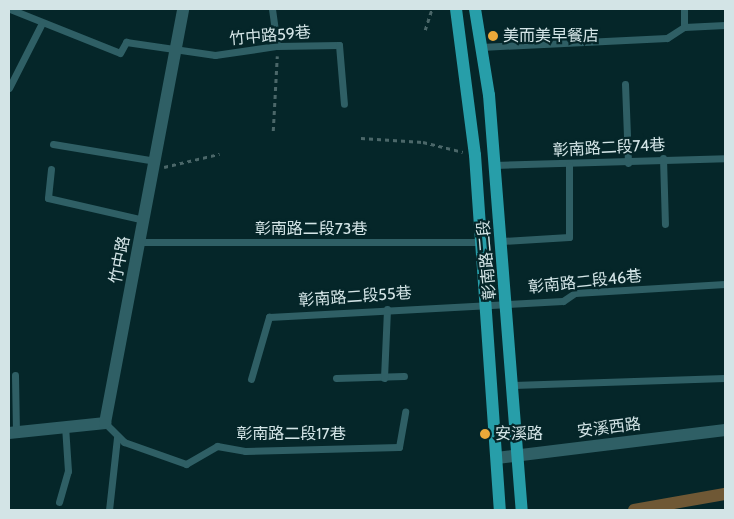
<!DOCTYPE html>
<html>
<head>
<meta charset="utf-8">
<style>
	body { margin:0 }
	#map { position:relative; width:734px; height:519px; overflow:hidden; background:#052629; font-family:Cabin,"Noto Sans TC",sans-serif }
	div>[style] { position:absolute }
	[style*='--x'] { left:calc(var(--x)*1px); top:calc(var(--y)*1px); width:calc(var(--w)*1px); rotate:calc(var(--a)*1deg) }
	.canal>* { height:12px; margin:-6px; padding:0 6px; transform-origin:6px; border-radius:6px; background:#6f5835 }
	.path>* { height:2.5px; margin-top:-1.25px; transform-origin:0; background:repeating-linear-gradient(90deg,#4b6769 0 4px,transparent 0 8px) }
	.service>* { height:7px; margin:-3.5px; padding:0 3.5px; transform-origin:3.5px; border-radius:3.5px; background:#2f5f65 }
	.minor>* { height:12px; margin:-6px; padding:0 6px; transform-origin:6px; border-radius:6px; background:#2f5f65 }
	.tertiary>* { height:12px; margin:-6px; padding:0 6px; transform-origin:6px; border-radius:6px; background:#2f5f65 }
	.primary>* { height:12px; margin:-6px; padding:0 6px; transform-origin:6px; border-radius:6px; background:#279ea9 }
	.dots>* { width:14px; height:14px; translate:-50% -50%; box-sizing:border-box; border:2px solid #052629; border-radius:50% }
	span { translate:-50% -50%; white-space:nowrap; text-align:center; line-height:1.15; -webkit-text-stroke:4.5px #052629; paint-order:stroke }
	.street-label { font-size:16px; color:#d3e4e6 }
	.poi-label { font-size:16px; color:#d3e4e6 }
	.left { translate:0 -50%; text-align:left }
	.frame { position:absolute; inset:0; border:10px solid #d3e4e6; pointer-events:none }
</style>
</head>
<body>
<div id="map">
	<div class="canal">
		<i style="--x:634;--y:510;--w:92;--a:-10"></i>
	</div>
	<div class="path">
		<i style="--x:425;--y:30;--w:22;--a:-72"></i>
		<i style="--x:273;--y:131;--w:75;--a:-86.9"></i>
		<i style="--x:361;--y:138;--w:62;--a:3.7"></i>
		<i style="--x:423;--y:142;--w:41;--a:14"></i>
		<i style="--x:164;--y:167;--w:57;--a:-13.3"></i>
	</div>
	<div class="service">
		<i style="--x:10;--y:9;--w:118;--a:21.8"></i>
		<i style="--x:120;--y:53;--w:13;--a:-61"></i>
		<i style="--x:126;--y:42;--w:90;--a:8.3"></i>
		<i style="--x:215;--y:55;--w:63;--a:-8.3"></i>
		<i style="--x:277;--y:46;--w:62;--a:-0.9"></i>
		<i style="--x:339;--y:45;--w:59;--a:85.2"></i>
		<i style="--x:272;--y:9;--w:37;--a:82"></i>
		<i style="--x:684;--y:9;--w:18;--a:90"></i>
		<i style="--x:684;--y:27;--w:41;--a:-2.8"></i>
		<i style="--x:481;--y:47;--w:186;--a:-2.8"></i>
		<i style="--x:667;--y:38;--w:20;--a:-33"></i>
		<i style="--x:625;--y:84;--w:79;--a:87.8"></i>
		<i style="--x:9;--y:88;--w:73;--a:-63.1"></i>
		<i style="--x:53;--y:144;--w:104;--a:9.4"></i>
		<i style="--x:663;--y:158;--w:66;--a:88.3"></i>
		<i style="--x:494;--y:165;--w:231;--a:-1.7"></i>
		<i style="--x:51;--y:169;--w:29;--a:96"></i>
		<i style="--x:48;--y:198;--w:98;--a:12.9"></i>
		<i style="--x:502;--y:241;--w:67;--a:-3.4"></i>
		<i style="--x:569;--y:237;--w:72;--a:-90"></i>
		<i style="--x:140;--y:242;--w:342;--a:0"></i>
		<i style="--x:15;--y:375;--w:56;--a:89"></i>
		<i style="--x:336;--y:378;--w:68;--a:-1.7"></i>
		<i style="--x:384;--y:378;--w:69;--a:-87.5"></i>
		<i style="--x:251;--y:379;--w:65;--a:-73.8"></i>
		<i style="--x:269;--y:317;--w:294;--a:-3.1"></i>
		<i style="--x:563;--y:301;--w:14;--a:-34"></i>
		<i style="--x:575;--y:293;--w:150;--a:-3.4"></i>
		<i style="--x:513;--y:385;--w:212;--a:-1.9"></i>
		<i style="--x:105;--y:423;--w:27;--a:45"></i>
		<i style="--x:124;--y:442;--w:66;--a:19.5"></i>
		<i style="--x:186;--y:464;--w:36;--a:-30"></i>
		<i style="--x:217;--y:446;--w:28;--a:10"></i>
		<i style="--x:245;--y:451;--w:154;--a:-1.5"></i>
		<i style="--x:399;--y:447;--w:36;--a:-80"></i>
		<i style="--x:59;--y:502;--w:32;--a:-74"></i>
		<i style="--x:68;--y:471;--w:45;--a:-93.8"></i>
		<i style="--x:109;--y:510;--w:73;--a:-83.7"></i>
	</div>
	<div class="minor">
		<i style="--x:9;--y:433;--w:97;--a:-5.9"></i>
		<i style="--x:105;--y:423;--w:421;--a:-79.3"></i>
	</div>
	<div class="tertiary">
		<i style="--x:497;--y:458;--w:230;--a:-7"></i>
	</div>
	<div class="primary">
		<i style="--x:456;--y:9;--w:147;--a:82.6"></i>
		<i style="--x:475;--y:155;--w:356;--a:86"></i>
		<i style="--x:475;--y:9;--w:87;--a:80.8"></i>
		<i style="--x:489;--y:95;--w:416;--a:85.5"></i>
	</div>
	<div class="dots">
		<i style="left:493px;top:36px;background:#eba939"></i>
		<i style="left:485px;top:434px;background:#eba939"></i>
	</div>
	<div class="street-label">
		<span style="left:270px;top:36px;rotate:-5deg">竹中路59巷</span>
		<span style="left:609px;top:148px;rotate:-3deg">彰南路二段74巷</span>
		<span style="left:311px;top:229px">彰南路二段73巷</span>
		<span style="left:120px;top:260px;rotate:-79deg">竹中路</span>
		<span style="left:487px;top:260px;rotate:-95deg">彰南路二段</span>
		<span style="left:585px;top:282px;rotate:-6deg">彰南路二段46巷</span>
		<span style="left:355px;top:297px;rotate:-4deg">彰南路二段55巷</span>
		<span style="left:609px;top:428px;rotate:-7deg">安溪西路</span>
		<span style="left:291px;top:434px">彰南路二段17巷</span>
	</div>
	<div class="poi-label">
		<span class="left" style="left:503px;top:36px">美而美早餐店</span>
		<span class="left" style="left:495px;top:434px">安溪路</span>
	</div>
	<div class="frame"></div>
</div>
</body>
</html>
